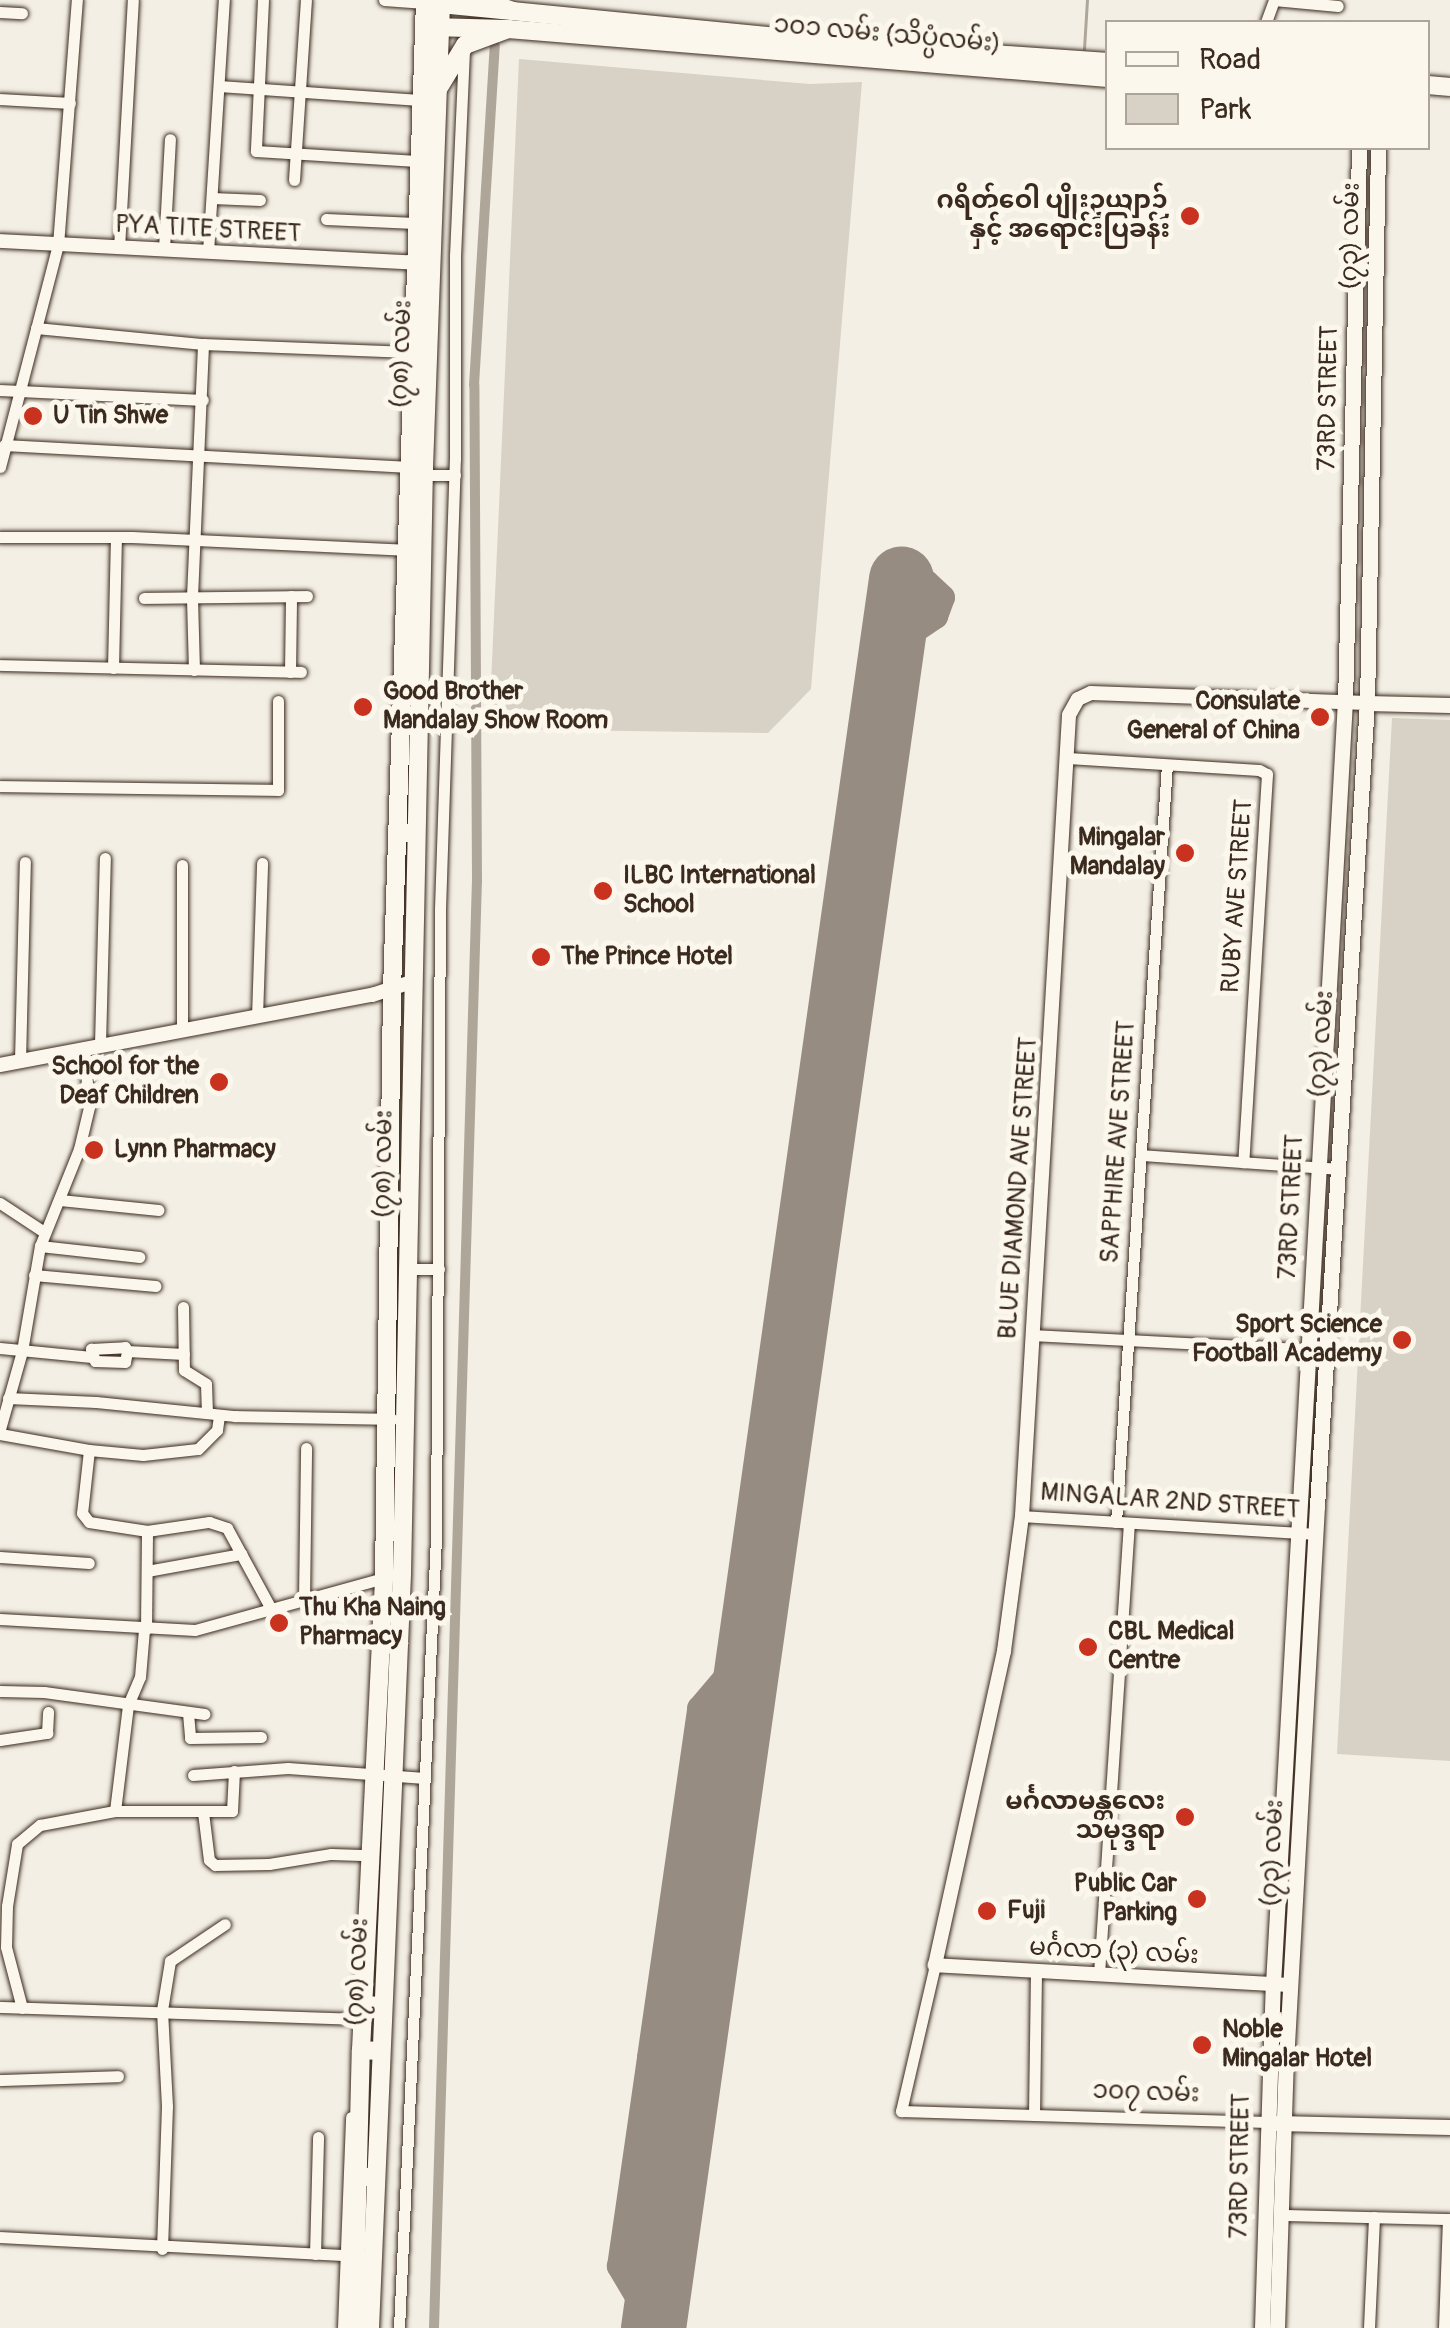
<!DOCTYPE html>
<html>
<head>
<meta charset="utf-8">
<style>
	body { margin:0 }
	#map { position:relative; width:1450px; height:2328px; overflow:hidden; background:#f3efe4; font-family:Pangolin,"Noto Sans Myanmar",sans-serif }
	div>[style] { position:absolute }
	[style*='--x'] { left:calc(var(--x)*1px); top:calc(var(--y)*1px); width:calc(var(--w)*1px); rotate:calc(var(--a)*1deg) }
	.green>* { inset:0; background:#d8d1c6 }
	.stream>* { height:2.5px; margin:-1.25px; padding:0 1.25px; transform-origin:1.25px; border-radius:1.25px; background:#afa69a }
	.canal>* { height:10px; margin:-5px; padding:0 5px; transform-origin:5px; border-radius:5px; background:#afa69a }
	.taxiway>* { height:25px; margin:-12.5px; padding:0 12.5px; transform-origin:12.5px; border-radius:12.5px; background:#978c81 }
	.runway>* { height:65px; margin:-32.5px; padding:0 32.5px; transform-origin:32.5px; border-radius:32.5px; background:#978c81 }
	.roads { filter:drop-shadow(0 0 2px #3b2a1e) drop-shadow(0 0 2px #3b2a1e) }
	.minor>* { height:11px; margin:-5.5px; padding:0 5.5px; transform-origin:5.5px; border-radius:5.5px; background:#fbf7ec }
	.tertiary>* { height:14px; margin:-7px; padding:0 7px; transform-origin:7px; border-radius:7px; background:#fbf7ec }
	.secondary>* { height:15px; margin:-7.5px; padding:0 7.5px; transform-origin:7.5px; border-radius:7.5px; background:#fbf7ec }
	.primary>* { height:18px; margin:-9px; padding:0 9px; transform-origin:9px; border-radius:9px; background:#fbf7ec }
	.trunk>* { height:18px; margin:-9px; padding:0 9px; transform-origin:9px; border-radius:9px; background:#fbf7ec }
	.dots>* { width:28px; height:28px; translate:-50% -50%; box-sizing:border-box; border:5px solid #fbf7ec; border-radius:50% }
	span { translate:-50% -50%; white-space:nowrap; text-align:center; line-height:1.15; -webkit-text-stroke:10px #fbf7ec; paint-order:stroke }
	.street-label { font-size:25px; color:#3b2a1e }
	.poi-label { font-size:25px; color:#3b2a1e; font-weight:700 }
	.right { translate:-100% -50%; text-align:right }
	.left { translate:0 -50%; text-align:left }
	.legend { position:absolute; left:1105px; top:20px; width:325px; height:130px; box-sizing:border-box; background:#fbf7ec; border:2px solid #aea59a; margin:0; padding:12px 18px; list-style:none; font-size:30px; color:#3b2a1e }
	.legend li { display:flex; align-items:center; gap:20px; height:50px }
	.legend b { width:50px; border:2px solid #aea59a }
</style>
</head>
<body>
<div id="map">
	<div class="green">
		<i style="clip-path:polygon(519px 59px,810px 84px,862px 82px,811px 689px,768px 733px,489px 729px)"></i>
		<i style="clip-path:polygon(1392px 718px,1450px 720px,1450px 1761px,1337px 1754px)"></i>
	</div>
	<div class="stream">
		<i style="--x:1084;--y:49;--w:49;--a:-86.5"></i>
	</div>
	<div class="canal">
		<i style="--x:434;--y:2328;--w:1448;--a:-88.3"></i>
		<i style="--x:477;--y:881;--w:496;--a:-90.3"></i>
		<i style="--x:474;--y:385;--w:340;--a:-86.5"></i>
	</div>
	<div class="taxiway">
		<i style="--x:892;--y:645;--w:52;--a:-34"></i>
		<i style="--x:935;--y:616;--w:20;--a:-70"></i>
		<i style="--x:942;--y:597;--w:22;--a:-137"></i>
		<i style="--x:926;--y:582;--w:25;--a:-171"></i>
		<i style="--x:654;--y:2325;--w:69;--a:-120.7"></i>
		<i style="--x:619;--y:2266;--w:211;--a:-81.8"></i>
		<i style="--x:649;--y:2057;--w:353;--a:-81.8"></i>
		<i style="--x:699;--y:1708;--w:79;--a:-49.6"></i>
	</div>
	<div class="runway">
		<i style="--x:653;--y:2328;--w:1767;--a:-81.93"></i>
	</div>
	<div class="roads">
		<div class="minor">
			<i style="--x:263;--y:0;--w:151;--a:92.7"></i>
			<i style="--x:256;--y:151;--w:161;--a:3.6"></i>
			<i style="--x:384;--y:0;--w:41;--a:4.2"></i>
			<i style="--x:0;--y:12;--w:22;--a:3"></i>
			<i style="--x:1266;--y:22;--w:23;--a:-70"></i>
			<i style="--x:1274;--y:0;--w:64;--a:5.4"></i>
			<i style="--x:219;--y:86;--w:201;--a:4"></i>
			<i style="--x:0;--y:99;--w:70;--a:3.3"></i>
			<i style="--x:294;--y:180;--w:180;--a:-86.2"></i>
			<i style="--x:212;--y:198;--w:48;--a:2.4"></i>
			<i style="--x:326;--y:219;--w:89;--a:2.6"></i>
			<i style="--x:119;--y:248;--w:248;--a:-86.8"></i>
			<i style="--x:164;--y:249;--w:110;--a:-86.9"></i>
			<i style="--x:208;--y:252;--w:253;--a:-86.4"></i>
			<i style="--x:36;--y:328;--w:168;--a:5.5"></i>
			<i style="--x:203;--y:344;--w:207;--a:2.2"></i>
			<i style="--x:0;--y:390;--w:203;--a:2.8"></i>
			<i style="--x:4;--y:445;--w:411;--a:3.1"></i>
			<i style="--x:0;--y:467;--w:229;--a:-75.4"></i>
			<i style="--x:58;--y:245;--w:246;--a:-85.6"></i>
			<i style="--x:424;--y:475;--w:31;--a:0"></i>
			<i style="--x:0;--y:537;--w:132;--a:0"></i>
			<i style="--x:132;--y:537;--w:278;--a:2.7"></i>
			<i style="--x:144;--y:598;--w:163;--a:-0.7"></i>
			<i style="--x:0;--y:665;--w:301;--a:1.3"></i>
			<i style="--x:113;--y:668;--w:130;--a:-88.7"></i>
			<i style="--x:194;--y:670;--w:73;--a:-91.6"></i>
			<i style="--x:192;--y:597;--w:253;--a:-87.5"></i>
			<i style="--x:290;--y:672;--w:76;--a:-89.2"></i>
			<i style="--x:1068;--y:758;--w:191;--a:3.6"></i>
			<i style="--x:1259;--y:770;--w:9;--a:27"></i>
			<i style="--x:1267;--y:774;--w:389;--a:93.5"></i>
			<i style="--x:0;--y:786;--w:278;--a:0.8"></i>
			<i style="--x:278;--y:790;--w:89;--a:-90"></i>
			<i style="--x:182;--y:865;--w:165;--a:90"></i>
			<i style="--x:257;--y:1017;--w:154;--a:-88.1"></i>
			<i style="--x:100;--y:1044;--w:186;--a:-88.5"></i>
			<i style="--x:20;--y:1061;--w:199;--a:-88.6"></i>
			<i style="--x:1141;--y:1155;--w:198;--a:4"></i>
			<i style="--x:60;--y:1200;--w:99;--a:5.8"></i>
			<i style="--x:0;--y:1203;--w:53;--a:33.4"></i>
			<i style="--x:40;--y:1246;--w:100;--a:6.3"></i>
			<i style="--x:408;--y:1269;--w:31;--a:0"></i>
			<i style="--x:34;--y:1275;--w:122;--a:5.2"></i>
			<i style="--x:183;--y:1307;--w:63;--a:89.1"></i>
			<i style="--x:184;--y:1370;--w:26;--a:32"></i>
			<i style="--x:206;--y:1384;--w:29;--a:88"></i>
			<i style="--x:1032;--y:1335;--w:263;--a:3"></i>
			<i style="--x:0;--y:1348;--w:92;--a:5.6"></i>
			<i style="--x:127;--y:1351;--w:11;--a:100"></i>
			<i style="--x:125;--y:1362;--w:30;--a:-178"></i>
			<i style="--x:95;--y:1361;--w:13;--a:-108"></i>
			<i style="--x:91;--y:1349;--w:34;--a:-3"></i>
			<i style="--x:125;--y:1347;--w:4;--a:63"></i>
			<i style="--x:127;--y:1351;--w:57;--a:3"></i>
			<i style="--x:8;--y:1398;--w:88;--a:2.6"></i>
			<i style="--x:96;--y:1402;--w:140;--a:5.8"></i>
			<i style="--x:235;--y:1416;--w:157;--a:1.1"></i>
			<i style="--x:0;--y:1429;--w:81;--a:-74.2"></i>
			<i style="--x:22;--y:1351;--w:107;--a:-80.3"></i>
			<i style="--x:40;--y:1246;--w:105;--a:-68.1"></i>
			<i style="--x:79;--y:1149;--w:43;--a:-76.6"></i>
			<i style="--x:89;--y:1107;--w:60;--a:-94.8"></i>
			<i style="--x:0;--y:1434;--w:90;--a:10.2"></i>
			<i style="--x:89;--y:1450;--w:63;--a:96.3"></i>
			<i style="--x:82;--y:1513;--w:11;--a:52"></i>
			<i style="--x:89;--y:1522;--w:59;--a:8.8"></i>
			<i style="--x:147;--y:1531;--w:63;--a:-8.3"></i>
			<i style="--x:209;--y:1522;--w:19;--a:18"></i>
			<i style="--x:227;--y:1528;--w:90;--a:61.4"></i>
			<i style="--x:89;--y:1450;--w:54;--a:5.3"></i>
			<i style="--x:143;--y:1455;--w:55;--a:-6.2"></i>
			<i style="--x:198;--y:1449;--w:27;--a:-45"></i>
			<i style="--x:217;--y:1430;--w:15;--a:-82"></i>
			<i style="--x:1022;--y:1516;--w:294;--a:3.5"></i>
			<i style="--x:1116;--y:1522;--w:759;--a:-86.15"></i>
			<i style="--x:0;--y:1557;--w:89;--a:3.9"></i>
			<i style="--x:147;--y:1571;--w:96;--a:-10.3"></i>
			<i style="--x:304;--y:1598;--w:150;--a:-89.2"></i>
			<i style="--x:0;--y:1619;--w:195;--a:3.2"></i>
			<i style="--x:195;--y:1630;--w:200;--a:-15.4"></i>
			<i style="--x:146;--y:1629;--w:98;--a:-89.4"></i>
			<i style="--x:0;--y:1691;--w:44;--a:1.3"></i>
			<i style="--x:44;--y:1692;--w:162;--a:7.8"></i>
			<i style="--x:188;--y:1713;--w:25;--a:85"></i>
			<i style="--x:190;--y:1738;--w:71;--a:-0.8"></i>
			<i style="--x:0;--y:1740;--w:48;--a:-8.5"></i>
			<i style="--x:47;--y:1733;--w:21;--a:-87"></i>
			<i style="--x:193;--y:1775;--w:95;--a:-4.2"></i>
			<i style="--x:288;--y:1768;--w:137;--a:4.2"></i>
			<i style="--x:115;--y:1811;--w:107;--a:-83"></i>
			<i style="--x:128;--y:1705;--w:30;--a:-67"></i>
			<i style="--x:140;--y:1677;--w:48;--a:-85.2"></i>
			<i style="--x:203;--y:1812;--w:48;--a:82.9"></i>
			<i style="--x:209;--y:1860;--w:8;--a:40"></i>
			<i style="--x:215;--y:1865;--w:54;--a:-1.1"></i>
			<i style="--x:269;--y:1864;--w:63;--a:-9.2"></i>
			<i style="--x:331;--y:1854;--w:38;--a:2"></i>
			<i style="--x:935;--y:1965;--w:150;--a:103.1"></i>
			<i style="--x:901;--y:2111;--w:367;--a:1.7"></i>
			<i style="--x:1099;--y:1974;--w:452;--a:-86.2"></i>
			<i style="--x:0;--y:2007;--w:362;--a:1.9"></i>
			<i style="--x:22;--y:2008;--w:63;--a:-104.7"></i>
			<i style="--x:6;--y:1947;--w:41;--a:-88.6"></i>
			<i style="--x:7;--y:1906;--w:63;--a:-80.8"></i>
			<i style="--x:17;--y:1844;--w:30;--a:-40"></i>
			<i style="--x:40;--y:1825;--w:76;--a:-10.6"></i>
			<i style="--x:115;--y:1811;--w:117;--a:0"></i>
			<i style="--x:232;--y:1811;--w:40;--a:-87.1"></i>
			<i style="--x:0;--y:2080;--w:118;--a:-1.9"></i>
			<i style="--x:1034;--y:2115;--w:144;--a:-89.2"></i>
			<i style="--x:1281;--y:2215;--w:169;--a:1.4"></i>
			<i style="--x:0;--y:2237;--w:361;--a:3"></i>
			<i style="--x:162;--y:2249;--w:143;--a:-88"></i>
			<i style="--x:167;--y:2106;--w:96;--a:-93"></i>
			<i style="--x:162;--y:2010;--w:50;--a:-80.7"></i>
			<i style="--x:170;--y:1961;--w:66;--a:-33.9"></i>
			<i style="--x:315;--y:2254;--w:117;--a:-88.5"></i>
			<i style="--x:343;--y:2328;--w:211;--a:-87.8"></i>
			<i style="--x:399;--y:2328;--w:792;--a:-87.32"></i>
			<i style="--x:436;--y:1537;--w:628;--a:-89.64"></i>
			<i style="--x:440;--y:909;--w:450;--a:-88.1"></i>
			<i style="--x:455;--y:459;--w:203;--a:-90"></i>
			<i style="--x:455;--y:256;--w:207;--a:-87.5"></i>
			<i style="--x:1369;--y:2328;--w:111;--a:-87.4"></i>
			<i style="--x:1444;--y:2328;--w:109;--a:-87.9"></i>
		</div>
		<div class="tertiary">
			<i style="--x:0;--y:241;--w:415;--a:3"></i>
			<i style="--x:0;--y:1065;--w:379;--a:-10.7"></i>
			<i style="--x:372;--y:995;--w:41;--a:-18.4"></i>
			<i style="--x:1291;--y:1985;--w:357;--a:-176.8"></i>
			<i style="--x:935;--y:1965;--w:321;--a:-77.6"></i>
			<i style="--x:1004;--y:1651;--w:136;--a:-82.4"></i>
			<i style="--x:1022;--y:1516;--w:802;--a:-86.64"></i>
			<i style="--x:1069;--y:715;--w:18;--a:-61"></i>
			<i style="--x:1078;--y:699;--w:14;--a:-25"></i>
			<i style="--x:1091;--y:693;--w:276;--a:2.1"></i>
		</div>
		<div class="secondary">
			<i style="--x:1367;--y:703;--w:83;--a:1.4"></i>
			<i style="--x:1277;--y:2123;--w:173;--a:1.3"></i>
			<i style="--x:1262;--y:2328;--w:344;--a:-88.2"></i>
			<i style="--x:1273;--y:1984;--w:1284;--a:-86.79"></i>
			<i style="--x:1345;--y:702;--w:554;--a:-88.55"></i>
			<i style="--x:1277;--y:2328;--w:266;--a:-88.1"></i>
			<i style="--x:1286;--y:2062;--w:557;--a:-86.81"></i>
			<i style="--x:1317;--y:1506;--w:805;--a:-86.44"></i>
			<i style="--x:1367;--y:703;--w:555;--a:-88.86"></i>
		</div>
		<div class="primary">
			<i style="--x:430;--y:3;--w:408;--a:5.6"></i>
			<i style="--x:836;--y:43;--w:273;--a:4"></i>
			<i style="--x:430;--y:27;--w:78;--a:1.5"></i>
			<i style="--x:508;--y:29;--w:602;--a:4.67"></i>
			<i style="--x:1428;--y:85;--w:22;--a:5"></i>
			<i style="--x:354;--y:2328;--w:278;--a:-88.6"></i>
			<i style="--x:361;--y:2050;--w:473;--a:-87.2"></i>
			<i style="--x:384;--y:1578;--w:588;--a:-89.22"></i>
			<i style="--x:392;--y:990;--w:991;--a:-88.09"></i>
			<i style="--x:370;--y:2328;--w:756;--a:-87.57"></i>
			<i style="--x:402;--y:1573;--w:1106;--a:-88.86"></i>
			<i style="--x:424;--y:467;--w:467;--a:-87.9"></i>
		</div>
		<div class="trunk">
			<i style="--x:481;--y:0;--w:34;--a:19"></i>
			<i style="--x:438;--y:89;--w:52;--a:-58.5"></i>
			<i style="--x:465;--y:45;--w:46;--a:-20.4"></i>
			<i style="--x:400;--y:724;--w:19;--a:-3"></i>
			<i style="--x:397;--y:833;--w:19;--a:0"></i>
			<i style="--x:363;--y:2005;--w:19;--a:3"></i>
			<i style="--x:361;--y:2050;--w:18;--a:3"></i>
			<i style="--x:357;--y:2177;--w:17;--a:0"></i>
		</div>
	</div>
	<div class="dots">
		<i style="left:1190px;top:216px;background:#c8321e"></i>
		<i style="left:33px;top:416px;background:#c8321e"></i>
		<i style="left:363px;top:707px;background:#c8321e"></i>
		<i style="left:1320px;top:717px;background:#c8321e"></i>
		<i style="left:1185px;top:853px;background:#c8321e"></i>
		<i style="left:603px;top:891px;background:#c8321e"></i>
		<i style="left:541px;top:957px;background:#c8321e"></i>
		<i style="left:219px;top:1082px;background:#c8321e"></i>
		<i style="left:94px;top:1150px;background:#c8321e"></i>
		<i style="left:1402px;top:1340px;background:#c8321e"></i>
		<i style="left:279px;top:1623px;background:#c8321e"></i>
		<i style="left:1088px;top:1647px;background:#c8321e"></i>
		<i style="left:1185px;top:1817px;background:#c8321e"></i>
		<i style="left:1197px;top:1899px;background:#c8321e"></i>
		<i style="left:987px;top:1911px;background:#c8321e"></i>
		<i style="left:1202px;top:2045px;background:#c8321e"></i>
	</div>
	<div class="street-label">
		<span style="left:887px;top:35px;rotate:5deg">၁၀၁ လမ်း (သိပ္ပံလမ်း)</span>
		<span style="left:208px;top:230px;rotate:3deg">PYA TITE STREET</span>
		<span style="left:1351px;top:236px;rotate:-89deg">(၇၃) လမ်း</span>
		<span style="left:402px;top:354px;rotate:-88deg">(၇၈) လမ်း</span>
		<span style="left:1329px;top:398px;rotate:-89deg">73RD STREET</span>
		<span style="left:1238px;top:896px;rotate:-86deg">RUBY AVE STREET</span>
		<span style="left:1322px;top:1044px;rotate:-86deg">(၇၃) လမ်း</span>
		<span style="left:1119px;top:1142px;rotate:-86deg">SAPPHIRE AVE STREET</span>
		<span style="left:384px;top:1164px;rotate:-89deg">(၇၈) လမ်း</span>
		<span style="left:1019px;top:1188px;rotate:-86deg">BLUE DIAMOND AVE STREET</span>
		<span style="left:1292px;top:1207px;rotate:-87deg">73RD STREET</span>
		<span style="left:1170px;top:1502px;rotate:4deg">MINGALAR 2ND STREET</span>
		<span style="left:1273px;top:1853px;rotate:-87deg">(၇၃) လမ်း</span>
		<span style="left:1114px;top:1952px;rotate:3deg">မင်္ဂလာ (၃) လမ်း</span>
		<span style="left:358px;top:1972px;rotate:-87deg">(၇၈) လမ်း</span>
		<span style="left:1146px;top:2093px;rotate:2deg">၁၀၇ လမ်း</span>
		<span style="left:1241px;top:2166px;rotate:-89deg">73RD STREET</span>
	</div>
	<div class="poi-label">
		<span class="right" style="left:1170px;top:216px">ဂရိတ်ဝေါ ပျိုးဥယျာဉ်<br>နှင့် အရောင်းပြခန်း</span>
		<span class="left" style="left:53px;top:416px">U Tin Shwe</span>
		<span class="left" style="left:383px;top:707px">Good Brother<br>Mandalay Show Room</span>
		<span class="right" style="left:1300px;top:717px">Consulate<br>General of China</span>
		<span class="right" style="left:1165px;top:853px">Mingalar<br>Mandalay</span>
		<span class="left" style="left:623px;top:891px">ILBC International<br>School</span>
		<span class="left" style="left:561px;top:957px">The Prince Hotel</span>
		<span class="right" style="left:199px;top:1082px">School for the<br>Deaf Children</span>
		<span class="left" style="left:114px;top:1150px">Lynn Pharmacy</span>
		<span class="right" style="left:1382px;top:1340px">Sport Science<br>Football Academy</span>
		<span class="left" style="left:299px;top:1623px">Thu Kha Naing<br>Pharmacy</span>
		<span class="left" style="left:1108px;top:1647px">CBL Medical<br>Centre</span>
		<span class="right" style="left:1165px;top:1817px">မင်္ဂလာမန္တလေး<br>သမုဒ္ဒရာ</span>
		<span class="right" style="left:1177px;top:1899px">Public Car<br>Parking</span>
		<span class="left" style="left:1007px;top:1911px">Fuji</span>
		<span class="left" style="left:1222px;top:2045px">Noble<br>Mingalar Hotel</span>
	</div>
	<ul class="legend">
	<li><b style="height:12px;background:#fbf7ec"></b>Road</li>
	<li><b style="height:28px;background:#d8d1c6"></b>Park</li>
	</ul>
</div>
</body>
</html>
